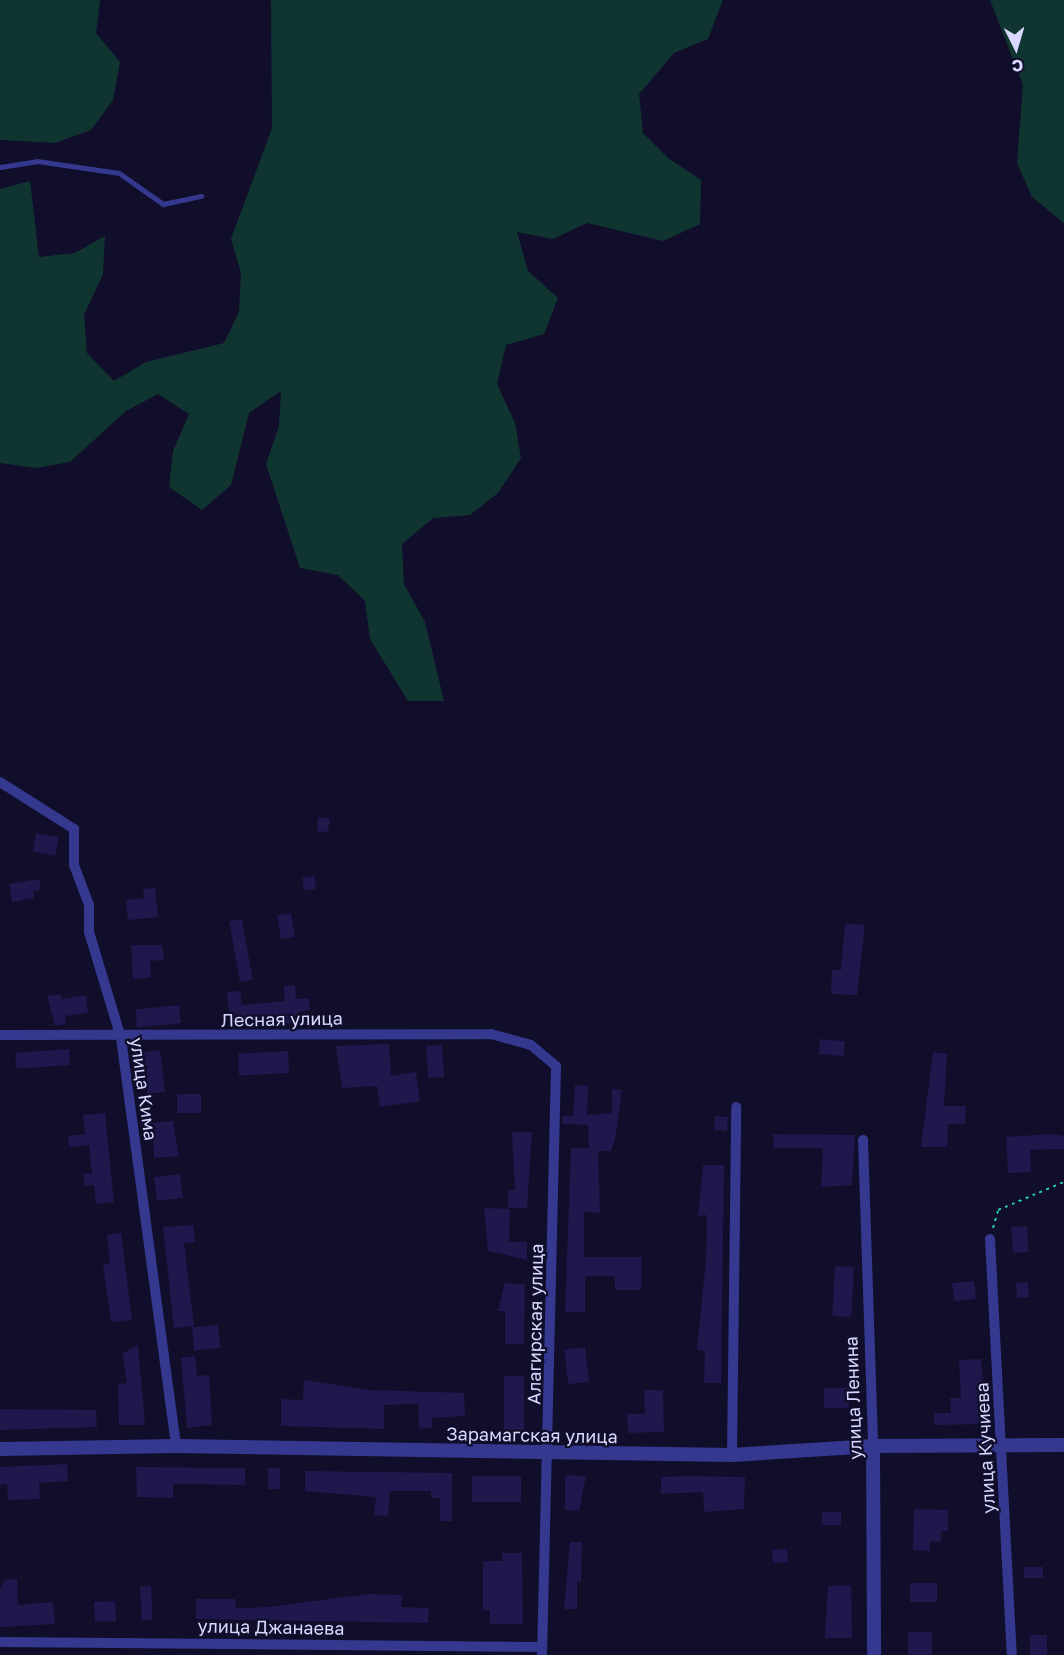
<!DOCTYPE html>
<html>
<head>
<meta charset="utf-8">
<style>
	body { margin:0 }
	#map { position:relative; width:1064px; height:1655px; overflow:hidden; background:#100e2a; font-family:"Golos Text",sans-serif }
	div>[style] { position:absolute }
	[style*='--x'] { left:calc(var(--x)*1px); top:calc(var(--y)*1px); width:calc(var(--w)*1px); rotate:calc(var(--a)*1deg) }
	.green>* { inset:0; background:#103531 }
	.building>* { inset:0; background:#1e184d; transform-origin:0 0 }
	.path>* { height:2px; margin-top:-1px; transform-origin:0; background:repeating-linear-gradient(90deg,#23c7b0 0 3px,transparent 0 7.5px) }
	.service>* { height:5px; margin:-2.5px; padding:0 2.5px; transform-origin:2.5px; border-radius:2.5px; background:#34388e }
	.minor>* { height:10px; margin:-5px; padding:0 5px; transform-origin:5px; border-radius:5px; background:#34388e }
	.tertiary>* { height:14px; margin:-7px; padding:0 7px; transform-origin:7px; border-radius:7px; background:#34388e }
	span { translate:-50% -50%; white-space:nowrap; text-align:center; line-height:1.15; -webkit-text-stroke:4.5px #100e2a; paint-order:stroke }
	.street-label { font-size:18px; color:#d9d7ff }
	.north { position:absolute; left:986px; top:18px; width:60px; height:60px; -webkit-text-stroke:4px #100e2a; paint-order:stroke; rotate:175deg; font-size:16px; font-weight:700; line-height:24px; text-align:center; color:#d9d7ff }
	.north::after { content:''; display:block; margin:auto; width:21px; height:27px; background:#d9d7ff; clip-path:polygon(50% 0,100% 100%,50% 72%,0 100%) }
</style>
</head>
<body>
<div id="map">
	<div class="green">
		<i style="clip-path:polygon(0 0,100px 0,96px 33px,120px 62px,113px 100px,91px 130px,55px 143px,0 140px)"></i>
		<i style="clip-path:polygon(271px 0,723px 0,708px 39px,674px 53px,639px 94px,643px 133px,668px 158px,701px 180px,700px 224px,663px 241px,587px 223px,553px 239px,517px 232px,528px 271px,558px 298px,544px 334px,506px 345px,497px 384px,515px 423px,521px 458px,498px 493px,470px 515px,433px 518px,402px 544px,404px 584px,425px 622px,444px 701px,408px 701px,370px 639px,365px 601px,338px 575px,300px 568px,266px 464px,279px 426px,281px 391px,249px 413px,231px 485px,202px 510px,169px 487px,173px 451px,189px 414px,158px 394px,126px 411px,70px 462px,36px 468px,0 463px,0 189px,30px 181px,39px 257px,75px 253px,105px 236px,103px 274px,84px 315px,87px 353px,114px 381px,146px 362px,224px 343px,239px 312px,241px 273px,231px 239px,272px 128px)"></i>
		<i style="clip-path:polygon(990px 0,1064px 0,1064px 223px,1032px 197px,1017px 163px,1023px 85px)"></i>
	</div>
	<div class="building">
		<i style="clip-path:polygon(318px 817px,330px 819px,328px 832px,317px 831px)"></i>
		<i style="left:36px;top:833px;width:23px;height:19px;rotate:10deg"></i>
		<i style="left:314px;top:876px;width:13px;height:12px;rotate:81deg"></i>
		<i style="clip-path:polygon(39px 879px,41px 890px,33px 891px,34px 898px,12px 902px,9px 884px)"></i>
		<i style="clip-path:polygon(155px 888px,158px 917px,128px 920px,126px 900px,144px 898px,143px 889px)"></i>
		<i style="left:291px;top:913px;width:24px;height:14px;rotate:81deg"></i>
		<i style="left:242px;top:919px;width:62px;height:13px;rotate:80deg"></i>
		<i style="clip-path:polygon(845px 923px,865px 925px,857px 995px,831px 994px,832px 970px,841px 970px)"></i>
		<i style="clip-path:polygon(131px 945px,162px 945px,164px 960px,150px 961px,151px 978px,133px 979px)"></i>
		<i style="clip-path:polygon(295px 985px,296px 999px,309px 998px,310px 1010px,298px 1012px,298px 1023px,230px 1026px,227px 992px,240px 991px,242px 1005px,285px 1001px,284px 986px)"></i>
		<i style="clip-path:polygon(61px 994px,62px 999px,86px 995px,88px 1013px,65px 1016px,66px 1024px,55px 1026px,47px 996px)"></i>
		<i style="left:179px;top:1005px;width:18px;height:44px;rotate:84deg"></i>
		<i style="left:820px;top:1039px;width:25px;height:15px;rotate:5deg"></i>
		<i style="clip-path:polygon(389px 1044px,391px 1076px,416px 1072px,420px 1101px,380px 1107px,377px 1086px,342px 1088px,336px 1046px)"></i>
		<i style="left:442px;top:1045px;width:32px;height:16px;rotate:86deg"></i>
		<i style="left:69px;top:1049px;width:16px;height:54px;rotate:86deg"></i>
		<i style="left:160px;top:1050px;width:42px;height:18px;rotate:83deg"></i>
		<i style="left:288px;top:1051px;width:22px;height:50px;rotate:87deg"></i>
		<i style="clip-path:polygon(933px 1052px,947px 1054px,944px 1106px,966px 1106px,965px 1124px,948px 1124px,947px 1147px,921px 1147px)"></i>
		<i style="clip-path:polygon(575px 1085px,588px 1086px,587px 1115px,612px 1113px,612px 1089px,622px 1090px,615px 1140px,611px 1151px,598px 1151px,600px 1213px,584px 1212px,584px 1257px,642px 1257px,641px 1290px,615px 1290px,615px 1276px,585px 1276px,585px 1312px,565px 1312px,571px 1148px,589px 1148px,588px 1125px,562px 1124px,562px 1116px,573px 1116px)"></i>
		<i style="left:177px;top:1094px;width:24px;height:19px"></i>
		<i style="clip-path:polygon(105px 1113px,114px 1202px,96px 1204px,94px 1185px,85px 1186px,83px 1174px,92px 1174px,89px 1145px,69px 1147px,68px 1136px,85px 1134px,83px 1115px)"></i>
		<i style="left:715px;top:1116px;width:13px;height:14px;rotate:4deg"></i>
		<i style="clip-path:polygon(173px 1121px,179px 1156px,154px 1158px,153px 1123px)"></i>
		<i style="clip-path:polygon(512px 1132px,532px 1132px,527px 1208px,508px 1208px,508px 1190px,515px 1190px)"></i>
		<i style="clip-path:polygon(773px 1134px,855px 1135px,852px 1185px,821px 1187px,823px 1148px,774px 1148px)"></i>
		<i style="clip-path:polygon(1052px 1134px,1064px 1136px,1064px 1149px,1030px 1150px,1031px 1172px,1008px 1173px,1006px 1137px)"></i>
		<i style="clip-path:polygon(703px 1165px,724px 1165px,721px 1383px,704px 1383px,705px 1351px,697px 1350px,706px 1259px,707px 1215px,698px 1216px)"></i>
		<i style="left:180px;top:1174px;width:24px;height:26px;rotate:83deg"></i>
		<i style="clip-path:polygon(484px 1208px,510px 1209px,509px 1242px,527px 1242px,527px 1260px,488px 1251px)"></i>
		<i style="clip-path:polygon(193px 1225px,195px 1242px,184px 1243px,194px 1326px,174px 1328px,163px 1227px)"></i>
		<i style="left:1027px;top:1226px;width:26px;height:16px;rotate:86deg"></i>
		<i style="clip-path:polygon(121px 1233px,132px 1320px,111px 1322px,103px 1264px,110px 1263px,107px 1235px)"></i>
		<i style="left:835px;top:1266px;width:19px;height:50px;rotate:3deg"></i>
		<i style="left:974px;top:1281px;width:18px;height:22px;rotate:84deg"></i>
		<i style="left:1028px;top:1282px;width:15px;height:12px;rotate:86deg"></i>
		<i style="clip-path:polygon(505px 1283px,525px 1284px,524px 1344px,505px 1344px,505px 1311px,498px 1311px)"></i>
		<i style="left:218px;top:1325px;width:23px;height:26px;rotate:85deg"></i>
		<i style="clip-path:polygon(138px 1345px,145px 1425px,119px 1425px,118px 1384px,127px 1383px,122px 1354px)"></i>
		<i style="left:585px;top:1347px;width:35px;height:21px;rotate:83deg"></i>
		<i style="clip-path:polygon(195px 1356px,197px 1376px,209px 1375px,212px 1425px,187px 1428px,181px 1358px)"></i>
		<i style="clip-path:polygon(981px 1359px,987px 1424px,934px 1425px,934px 1413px,951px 1413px,950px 1398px,961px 1398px,959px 1360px)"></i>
		<i style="left:504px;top:1376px;width:20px;height:54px"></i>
		<i style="clip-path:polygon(304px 1380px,370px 1390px,464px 1393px,465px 1416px,432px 1418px,432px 1428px,419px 1429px,418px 1404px,384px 1405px,384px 1429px,281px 1426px,281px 1399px,303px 1400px)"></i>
		<i style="left:824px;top:1388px;width:25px;height:20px"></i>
		<i style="clip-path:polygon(644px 1390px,663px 1390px,664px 1432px,628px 1433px,627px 1414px,645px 1414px)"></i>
		<i style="clip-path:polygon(0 1409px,96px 1410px,97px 1427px,0 1430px)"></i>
		<i style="clip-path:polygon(67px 1464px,68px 1481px,39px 1483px,40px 1499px,8px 1500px,7px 1484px,0 1485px,0 1467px)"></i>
		<i style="clip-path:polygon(136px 1467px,245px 1468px,245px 1485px,173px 1484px,173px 1498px,137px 1497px)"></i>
		<i style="left:268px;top:1468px;width:12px;height:21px"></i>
		<i style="clip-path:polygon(305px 1471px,452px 1473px,452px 1521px,440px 1521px,440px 1498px,431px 1498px,431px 1491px,390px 1491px,388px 1516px,374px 1515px,376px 1497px,305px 1491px)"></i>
		<i style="clip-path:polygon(565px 1475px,586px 1476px,579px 1511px,565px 1510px)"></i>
		<i style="left:472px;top:1476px;width:49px;height:26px"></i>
		<i style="clip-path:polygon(685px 1476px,745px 1477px,744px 1509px,704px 1512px,703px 1492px,661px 1494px,661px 1477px)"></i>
		<i style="clip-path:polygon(914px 1509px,948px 1510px,948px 1531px,941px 1531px,941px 1542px,930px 1541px,930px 1551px,913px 1550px)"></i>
		<i style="left:822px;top:1512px;width:19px;height:13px"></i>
		<i style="clip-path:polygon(570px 1542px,582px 1542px,581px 1582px,577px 1582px,577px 1609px,564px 1609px)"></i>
		<i style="left:787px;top:1549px;width:13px;height:15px;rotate:86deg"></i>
		<i style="clip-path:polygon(502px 1553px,522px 1553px,523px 1624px,490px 1624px,490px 1610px,483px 1610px,483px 1561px,502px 1561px)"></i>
		<i style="left:1043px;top:1567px;width:11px;height:19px;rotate:90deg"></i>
		<i style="clip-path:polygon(17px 1579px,18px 1605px,53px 1602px,55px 1624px,0 1627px,0 1590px,4px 1580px)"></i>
		<i style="left:910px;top:1583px;width:27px;height:19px"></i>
		<i style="clip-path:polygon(851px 1585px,852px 1638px,825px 1638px,828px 1586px)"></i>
		<i style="left:151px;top:1586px;width:34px;height:11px;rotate:87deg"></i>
		<i style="clip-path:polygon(368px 1594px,402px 1595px,401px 1607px,429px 1608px,428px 1623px,196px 1619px,196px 1599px,235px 1599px,236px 1608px,268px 1607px)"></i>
		<i style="left:115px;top:1601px;width:20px;height:21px;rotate:87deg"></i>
		<i style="left:908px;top:1632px;width:24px;height:23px"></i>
		<i style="left:1030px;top:1635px;width:17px;height:20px"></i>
	</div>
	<div class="path">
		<i style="--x:993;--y:1228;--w:19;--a:-74"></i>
		<i style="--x:998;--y:1210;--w:72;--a:-23"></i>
	</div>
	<div class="service">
		<i style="--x:0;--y:167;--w:37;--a:-9"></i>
		<i style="--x:37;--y:161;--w:83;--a:8.3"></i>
		<i style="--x:119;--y:173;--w:54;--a:35.2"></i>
		<i style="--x:163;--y:204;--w:39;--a:-12"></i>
	</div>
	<div class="minor">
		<i style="--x:0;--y:782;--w:88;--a:32.4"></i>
		<i style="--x:74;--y:829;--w:36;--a:90"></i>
		<i style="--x:74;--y:865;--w:43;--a:69.4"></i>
		<i style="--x:89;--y:905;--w:27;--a:90"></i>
		<i style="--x:89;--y:932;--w:111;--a:73.2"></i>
		<i style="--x:121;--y:1038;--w:412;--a:82.3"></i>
		<i style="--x:0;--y:1035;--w:491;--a:-0.1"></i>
		<i style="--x:491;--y:1034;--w:41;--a:15.4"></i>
		<i style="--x:531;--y:1045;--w:33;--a:40"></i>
		<i style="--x:556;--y:1066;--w:589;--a:91.36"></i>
		<i style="--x:863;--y:1140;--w:306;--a:88.1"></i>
		<i style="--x:990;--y:1239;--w:417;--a:87"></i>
		<i style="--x:732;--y:1455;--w:348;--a:-89.3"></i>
		<i style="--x:0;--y:1642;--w:542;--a:0.53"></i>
	</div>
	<div class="tertiary">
		<i style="--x:873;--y:1446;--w:209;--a:89.7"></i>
		<i style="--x:0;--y:1449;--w:176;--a:-1"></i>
		<i style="--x:176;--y:1446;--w:556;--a:0.93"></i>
		<i style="--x:732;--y:1455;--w:141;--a:-3.7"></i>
		<i style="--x:873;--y:1446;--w:191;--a:-0.3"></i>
	</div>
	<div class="street-label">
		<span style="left:282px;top:1019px;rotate:-1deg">Лесная улица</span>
		<span style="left:144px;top:1089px;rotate:82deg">улица Кима</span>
		<span style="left:535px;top:1324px;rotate:-89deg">Алагирская улица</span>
		<span style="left:853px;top:1398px;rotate:-92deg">улица Ленина</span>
		<span style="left:532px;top:1435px;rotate:1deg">Зарамагская улица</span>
		<span style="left:985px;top:1448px;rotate:-93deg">улица Кучиева</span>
		<span style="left:271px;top:1627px;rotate:1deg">улица Джанаева</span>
	</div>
	<div class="north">С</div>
</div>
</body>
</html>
